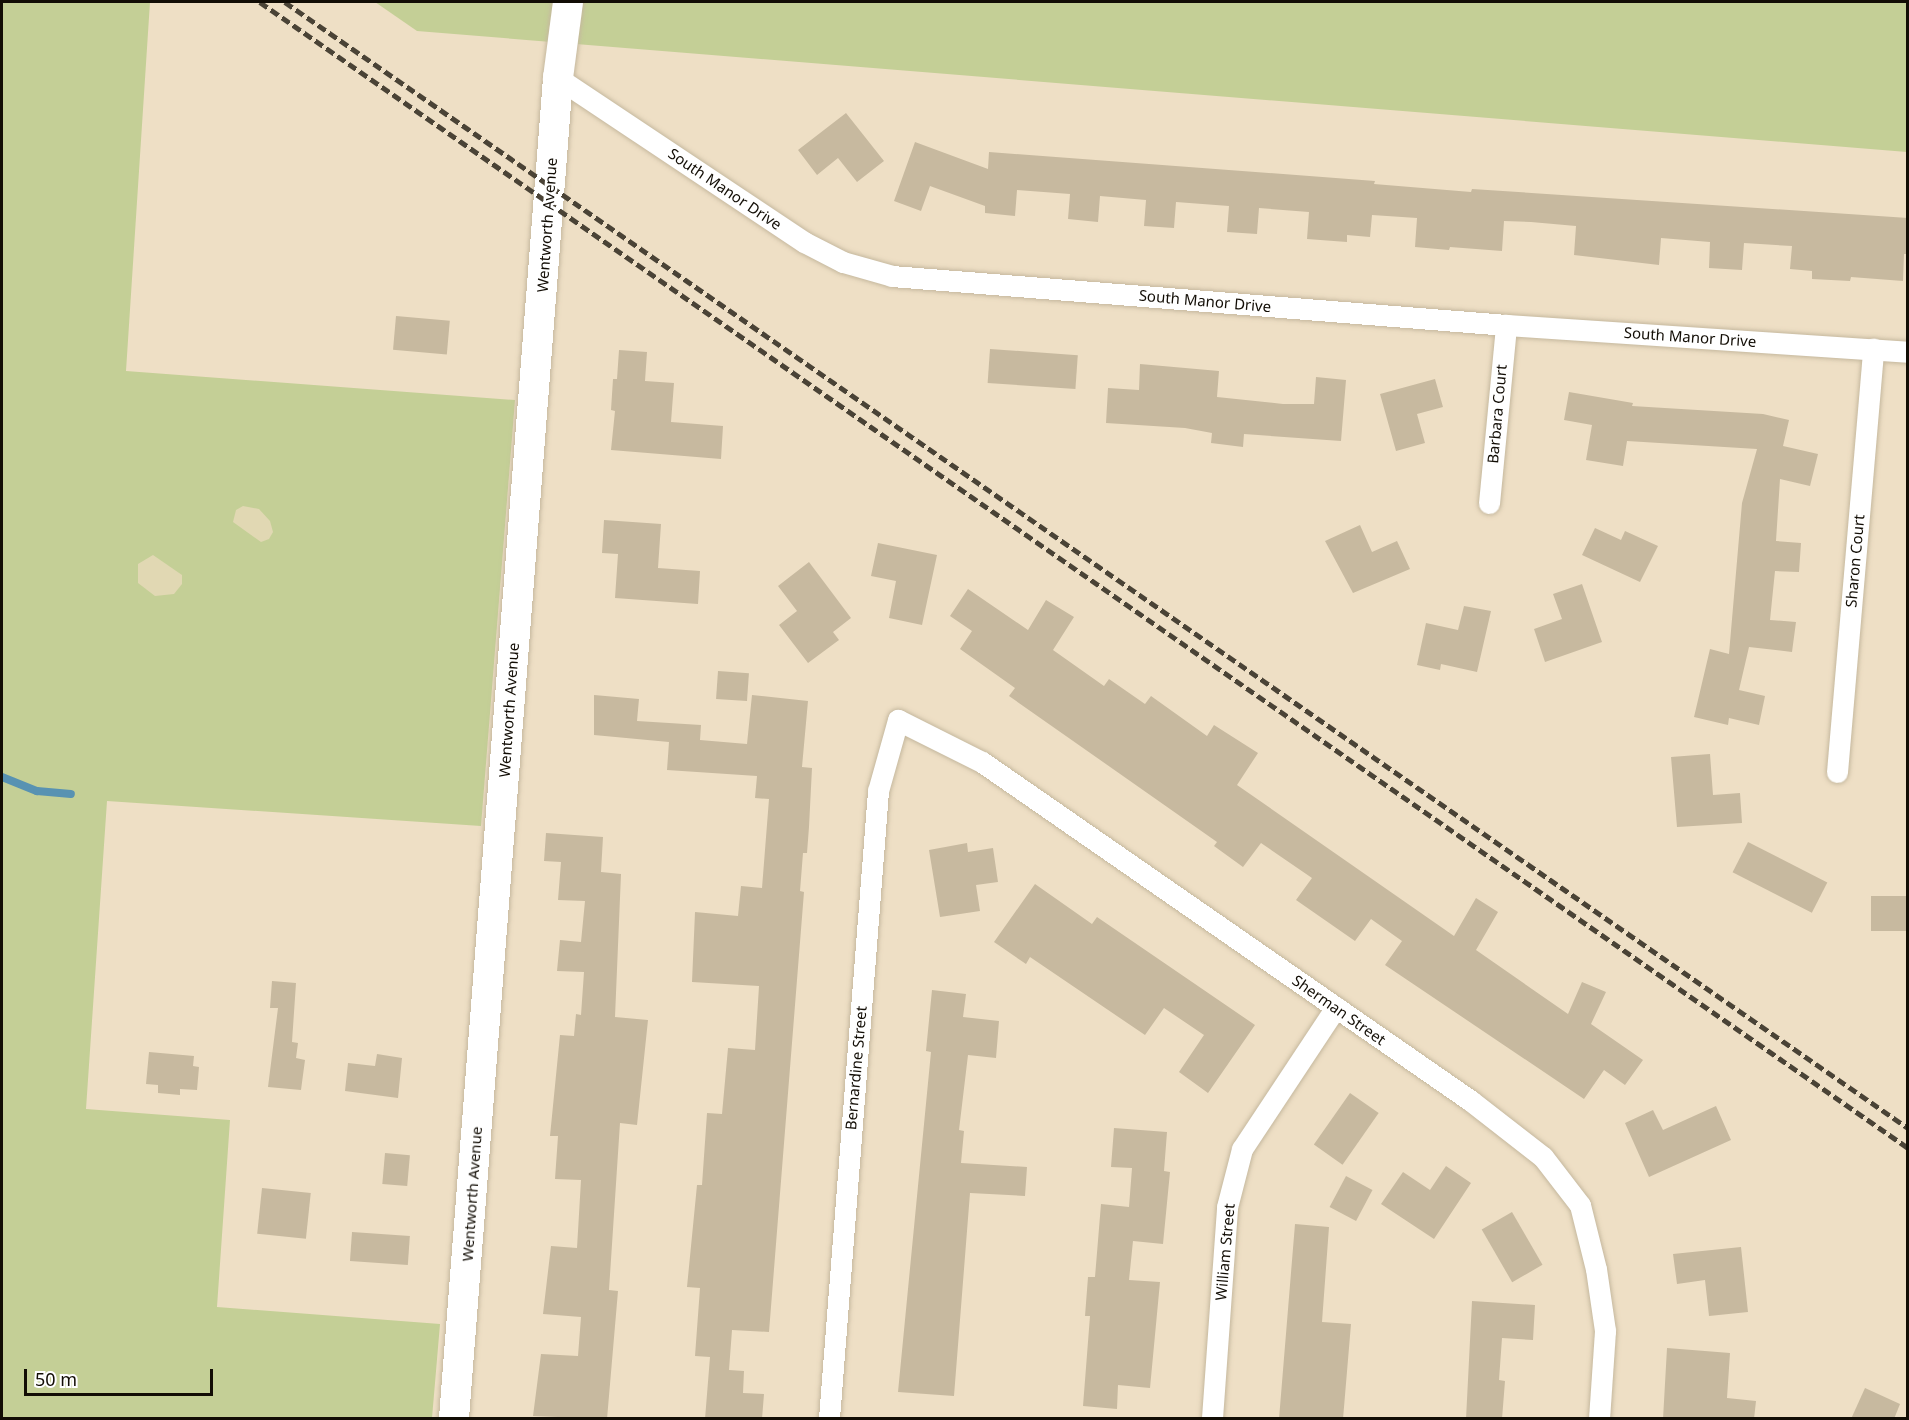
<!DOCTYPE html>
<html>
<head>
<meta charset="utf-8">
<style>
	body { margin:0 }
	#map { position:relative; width:1909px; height:1420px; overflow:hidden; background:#eedfc5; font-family:"Noto Sans",sans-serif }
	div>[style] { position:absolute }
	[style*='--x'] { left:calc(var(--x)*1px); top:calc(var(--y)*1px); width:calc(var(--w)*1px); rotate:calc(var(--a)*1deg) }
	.green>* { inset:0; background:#c4cf96 }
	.sand>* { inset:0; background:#e1d8b3 }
	.stream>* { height:8px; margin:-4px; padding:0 4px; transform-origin:4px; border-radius:4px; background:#5892b2 }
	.building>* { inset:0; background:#c7b99f; transform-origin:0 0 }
	.roads { filter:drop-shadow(0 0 2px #c5b89e) drop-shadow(0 0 2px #c5b89e) }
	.street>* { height:21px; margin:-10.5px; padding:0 10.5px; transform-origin:10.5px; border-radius:10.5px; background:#fff }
	.secondary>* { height:30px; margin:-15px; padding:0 15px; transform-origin:15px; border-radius:15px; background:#fff }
	.rail>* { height:4.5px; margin-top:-2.25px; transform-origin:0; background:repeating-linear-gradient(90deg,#4a4336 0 9px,transparent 0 13.5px) }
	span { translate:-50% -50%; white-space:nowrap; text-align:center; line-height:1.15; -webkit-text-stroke:5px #fff; paint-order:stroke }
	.street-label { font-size:15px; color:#120d05 }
	.frame { position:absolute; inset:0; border:3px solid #120d05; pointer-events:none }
	.scale { position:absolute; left:24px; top:1369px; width:189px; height:27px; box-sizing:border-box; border:3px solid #120d05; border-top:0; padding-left:8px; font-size:18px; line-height:21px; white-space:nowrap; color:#120d05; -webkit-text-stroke:4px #fff; paint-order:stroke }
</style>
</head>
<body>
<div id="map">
	<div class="green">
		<i style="clip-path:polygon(2px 2px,150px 2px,126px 371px,515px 400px,481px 826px,107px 801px,86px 1109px,230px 1120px,217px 1307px,440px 1324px,432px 1418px,2px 1418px)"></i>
		<i style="clip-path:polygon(375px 2px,1907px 2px,1907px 152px,417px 31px)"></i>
	</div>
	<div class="sand">
		<i style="clip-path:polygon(243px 506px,259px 509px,270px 521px,273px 532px,269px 539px,261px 542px,233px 522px,236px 510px)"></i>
		<i style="clip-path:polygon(153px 555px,182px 575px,182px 584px,174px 594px,155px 596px,138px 583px,138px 564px)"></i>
	</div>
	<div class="stream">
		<i style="--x:2;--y:777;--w:38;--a:22"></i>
		<i style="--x:37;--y:791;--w:34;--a:5"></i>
	</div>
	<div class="building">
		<i style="clip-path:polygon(846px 113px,884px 161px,857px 182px,838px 158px,817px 175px,798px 150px)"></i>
		<i style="clip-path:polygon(915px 142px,988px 169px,989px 152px,1375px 181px,1374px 184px,1471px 192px,1472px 189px,1908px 218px,1908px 254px,1904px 254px,1903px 281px,1851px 277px,1850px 281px,1812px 279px,1812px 271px,1790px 269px,1792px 246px,1744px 243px,1742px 270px,1709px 268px,1710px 242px,1661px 238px,1659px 265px,1574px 255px,1576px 226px,1531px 222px,1504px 221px,1502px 251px,1450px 247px,1449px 250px,1415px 247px,1417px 218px,1372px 215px,1370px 237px,1347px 235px,1347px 242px,1307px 239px,1309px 212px,1259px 208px,1257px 234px,1227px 232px,1229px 206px,1176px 202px,1174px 228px,1144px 226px,1146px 200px,1100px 196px,1098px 222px,1068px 219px,1070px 194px,1017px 190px,1015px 216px,985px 213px,985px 206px,930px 186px,921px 211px,894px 201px)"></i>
		<i style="left:396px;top:316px;width:54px;height:34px;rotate:5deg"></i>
		<i style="left:990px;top:349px;width:88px;height:34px;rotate:4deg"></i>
		<i style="clip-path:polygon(619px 350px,647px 352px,645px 381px,674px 383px,671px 422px,723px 426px,721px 459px,611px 450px,615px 411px,611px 410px,613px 379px,617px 379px)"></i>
		<i style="clip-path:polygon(1140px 364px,1219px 371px,1217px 397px,1283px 404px,1314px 404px,1316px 377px,1346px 380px,1341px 441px,1244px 434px,1243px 447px,1211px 443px,1212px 433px,1185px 428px,1106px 423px,1108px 388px,1139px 390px)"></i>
		<i style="clip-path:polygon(1435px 379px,1443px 407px,1417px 414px,1425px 443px,1396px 451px,1380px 394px)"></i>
		<i style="clip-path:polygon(1569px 392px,1633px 403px,1632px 406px,1763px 414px,1789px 420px,1783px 446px,1818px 454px,1810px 486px,1780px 479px,1776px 541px,1801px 543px,1799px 572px,1775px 571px,1770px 620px,1796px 622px,1792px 652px,1749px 647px,1739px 690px,1765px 696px,1759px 725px,1729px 718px,1728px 725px,1694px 717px,1710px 649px,1729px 654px,1742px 503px,1757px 449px,1627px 441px,1623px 466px,1586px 460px,1592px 425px,1564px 420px)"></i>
		<i style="clip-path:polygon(604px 520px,661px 524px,658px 568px,700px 571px,698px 604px,615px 598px,618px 554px,602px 553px)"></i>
		<i style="clip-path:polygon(1360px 525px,1372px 552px,1397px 541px,1410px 569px,1353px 593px,1325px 541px)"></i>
		<i style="clip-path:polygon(1595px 528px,1621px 540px,1625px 531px,1658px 546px,1640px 582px,1582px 555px)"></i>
		<i style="clip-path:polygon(878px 543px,937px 555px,922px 625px,889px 618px,896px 581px,871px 576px)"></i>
		<i style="clip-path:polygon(809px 562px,851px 618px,833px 632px,839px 640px,808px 663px,779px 625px,797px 611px,778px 586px)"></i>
		<i style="clip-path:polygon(1582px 584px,1602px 642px,1545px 662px,1534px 629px,1562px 619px,1553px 594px)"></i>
		<i style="clip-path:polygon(968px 589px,1028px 630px,1046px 600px,1074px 617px,1053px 650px,1104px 686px,1109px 679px,1145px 704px,1151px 696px,1207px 736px,1214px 725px,1258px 753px,1237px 785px,1454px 936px,1476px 898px,1498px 912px,1476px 950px,1568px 1014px,1582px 982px,1606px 992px,1591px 1024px,1643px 1060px,1625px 1085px,1604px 1070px,1584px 1099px,1385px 965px,1402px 941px,1371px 919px,1355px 941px,1296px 900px,1312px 878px,1261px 843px,1243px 867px,1214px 846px,1217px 842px,1009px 696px,1015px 688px,960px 649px,972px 631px,950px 616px)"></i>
		<i style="clip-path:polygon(1464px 606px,1491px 611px,1477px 672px,1441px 664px,1440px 670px,1417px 665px,1426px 623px,1458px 630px)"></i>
		<i style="left:718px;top:671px;width:31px;height:28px;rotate:4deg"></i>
		<i style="clip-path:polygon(594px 695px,639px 699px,637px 721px,701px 725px,700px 740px,747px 744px,752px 695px,808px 701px,802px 767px,812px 768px,809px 827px,807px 853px,803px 853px,800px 891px,804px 892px,769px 1332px,732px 1330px,729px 1370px,744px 1371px,743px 1393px,764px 1394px,762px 1419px,705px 1419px,710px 1357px,695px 1356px,700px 1288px,687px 1287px,697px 1185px,702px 1185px,707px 1113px,722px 1114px,728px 1048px,755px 1050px,759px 986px,692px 982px,695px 912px,738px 916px,741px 886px,762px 888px,769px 799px,755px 798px,757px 776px,667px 770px,669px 742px,594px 735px)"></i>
		<i style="clip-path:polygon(1710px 754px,1713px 795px,1740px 793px,1742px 823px,1677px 827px,1671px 757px)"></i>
		<i style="clip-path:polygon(546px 833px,603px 837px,601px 872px,621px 874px,615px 1017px,648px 1020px,637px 1125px,620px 1123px,609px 1290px,618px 1291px,607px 1419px,533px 1416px,541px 1354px,578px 1356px,581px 1317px,543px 1314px,551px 1246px,577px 1248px,581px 1180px,555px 1179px,558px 1136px,550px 1136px,560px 1035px,574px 1036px,576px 1014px,581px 1015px,584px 972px,557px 971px,560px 940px,581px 942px,585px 901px,558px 900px,561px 862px,544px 861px)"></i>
		<i style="left:1748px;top:842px;width:89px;height:34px;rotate:27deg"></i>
		<i style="clip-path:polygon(967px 843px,968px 852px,993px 848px,998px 882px,976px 885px,980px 911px,940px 917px,929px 850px)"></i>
		<i style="clip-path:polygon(1035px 884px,1092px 924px,1097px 917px,1255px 1025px,1208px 1093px,1179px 1072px,1204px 1035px,1164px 1008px,1145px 1035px,1030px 957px,1026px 964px,994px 942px)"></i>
		<i style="left:1908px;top:896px;width:35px;height:37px;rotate:90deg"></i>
		<i style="clip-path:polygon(272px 981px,296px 983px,292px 1042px,298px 1043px,296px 1058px,305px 1060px,301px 1090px,268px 1087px,278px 1008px,270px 1008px)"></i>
		<i style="clip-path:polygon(932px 990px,966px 994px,963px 1017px,999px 1021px,996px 1058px,968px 1055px,959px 1130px,964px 1131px,961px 1163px,1027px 1167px,1025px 1196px,970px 1193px,954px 1396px,898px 1392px,931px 1052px,926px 1051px)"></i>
		<i style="clip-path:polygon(149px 1052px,194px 1056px,193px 1066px,199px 1067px,197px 1090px,180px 1089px,180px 1095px,158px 1093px,158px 1085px,146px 1084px)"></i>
		<i style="clip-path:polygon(377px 1054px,402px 1058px,398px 1098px,345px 1091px,348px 1063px,375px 1066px)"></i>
		<i style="left:1350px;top:1093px;width:35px;height:63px;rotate:35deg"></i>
		<i style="clip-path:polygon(1716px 1106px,1731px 1140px,1649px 1177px,1625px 1123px,1653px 1110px,1663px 1130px)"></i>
		<i style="clip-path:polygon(1114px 1128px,1167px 1132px,1164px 1171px,1170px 1172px,1163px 1244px,1133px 1241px,1129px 1280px,1160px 1282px,1150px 1388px,1118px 1385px,1117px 1409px,1083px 1406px,1090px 1316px,1085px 1316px,1088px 1277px,1095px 1277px,1101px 1204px,1129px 1207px,1132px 1168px,1111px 1167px)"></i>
		<i style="left:385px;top:1153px;width:25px;height:31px;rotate:5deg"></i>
		<i style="clip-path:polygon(1446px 1166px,1471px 1183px,1434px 1239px,1381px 1204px,1403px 1172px,1430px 1190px)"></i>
		<i style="left:1346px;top:1176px;width:30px;height:35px;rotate:28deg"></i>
		<i style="left:262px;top:1188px;width:49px;height:46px;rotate:6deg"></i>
		<i style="left:1512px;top:1212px;width:61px;height:35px;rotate:60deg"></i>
		<i style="clip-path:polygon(1295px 1224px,1329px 1227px,1322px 1322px,1351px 1324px,1343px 1419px,1279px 1419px)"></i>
		<i style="left:352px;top:1232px;width:58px;height:29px;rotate:4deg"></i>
		<i style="clip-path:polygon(1741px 1247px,1748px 1312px,1709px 1316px,1705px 1280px,1677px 1284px,1673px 1254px)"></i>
		<i style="clip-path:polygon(1472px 1301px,1535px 1305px,1533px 1340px,1502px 1338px,1499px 1380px,1505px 1381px,1502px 1419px,1466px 1419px)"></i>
		<i style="clip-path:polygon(1667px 1348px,1730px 1353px,1727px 1398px,1756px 1401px,1754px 1419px,1663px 1419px)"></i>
		<i style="clip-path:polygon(1865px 1388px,1900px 1404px,1894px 1419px,1851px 1419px)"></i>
	</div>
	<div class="roads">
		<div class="street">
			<i style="--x:558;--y:78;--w:296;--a:33.7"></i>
			<i style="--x:804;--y:242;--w:44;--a:27.1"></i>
			<i style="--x:843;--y:262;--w:51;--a:15.9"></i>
			<i style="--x:892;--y:276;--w:616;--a:4.56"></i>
			<i style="--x:1506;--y:325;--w:403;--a:3.8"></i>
			<i style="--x:1489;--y:503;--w:179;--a:-84.5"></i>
			<i style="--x:1837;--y:772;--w:425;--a:-85.1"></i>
			<i style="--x:829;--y:1418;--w:629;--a:-85.53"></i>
			<i style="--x:878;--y:791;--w:74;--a:-74.3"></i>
			<i style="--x:898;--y:720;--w:94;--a:26.6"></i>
			<i style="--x:982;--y:762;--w:595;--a:34.73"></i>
			<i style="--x:1471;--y:1101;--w:91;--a:37.9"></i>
			<i style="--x:1543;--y:1157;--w:61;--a:52.4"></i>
			<i style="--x:1580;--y:1205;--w:66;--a:76"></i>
			<i style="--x:1596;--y:1269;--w:63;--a:81.7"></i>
			<i style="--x:1605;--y:1331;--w:87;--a:93.9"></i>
			<i style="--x:1212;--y:1418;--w:212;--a:-85.9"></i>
			<i style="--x:1227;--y:1207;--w:60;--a:-75.5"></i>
			<i style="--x:1242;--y:1149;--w:170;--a:-56.5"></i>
		</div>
		<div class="secondary">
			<i style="--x:454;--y:1418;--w:1344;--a:-85.56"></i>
			<i style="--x:558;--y:78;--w:77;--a:-82.5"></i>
		</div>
	</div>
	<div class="rail">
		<i style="--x:260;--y:2;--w:2007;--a:34.81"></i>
		<i style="--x:285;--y:2;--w:1975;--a:34.75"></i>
	</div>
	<div class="street-label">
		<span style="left:725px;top:189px;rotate:34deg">South Manor Drive</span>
		<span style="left:547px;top:225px;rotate:-86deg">Wentworth Avenue</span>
		<span style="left:1205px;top:301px;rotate:5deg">South Manor Drive</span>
		<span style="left:1690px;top:337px;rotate:4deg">South Manor Drive</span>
		<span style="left:1497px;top:414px;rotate:-85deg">Barbara Court</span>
		<span style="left:1855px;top:561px;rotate:-85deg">Sharon Court</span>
		<span style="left:509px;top:710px;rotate:-86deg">Wentworth Avenue</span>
		<span style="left:1339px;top:1010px;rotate:35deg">Sherman Street</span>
		<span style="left:856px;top:1068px;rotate:-85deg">Bernardine Street</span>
		<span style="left:472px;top:1194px;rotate:-86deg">Wentworth Avenue</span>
		<span style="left:1225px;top:1252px;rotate:-85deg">William Street</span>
	</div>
	<div class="frame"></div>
	<div class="scale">50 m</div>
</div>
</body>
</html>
